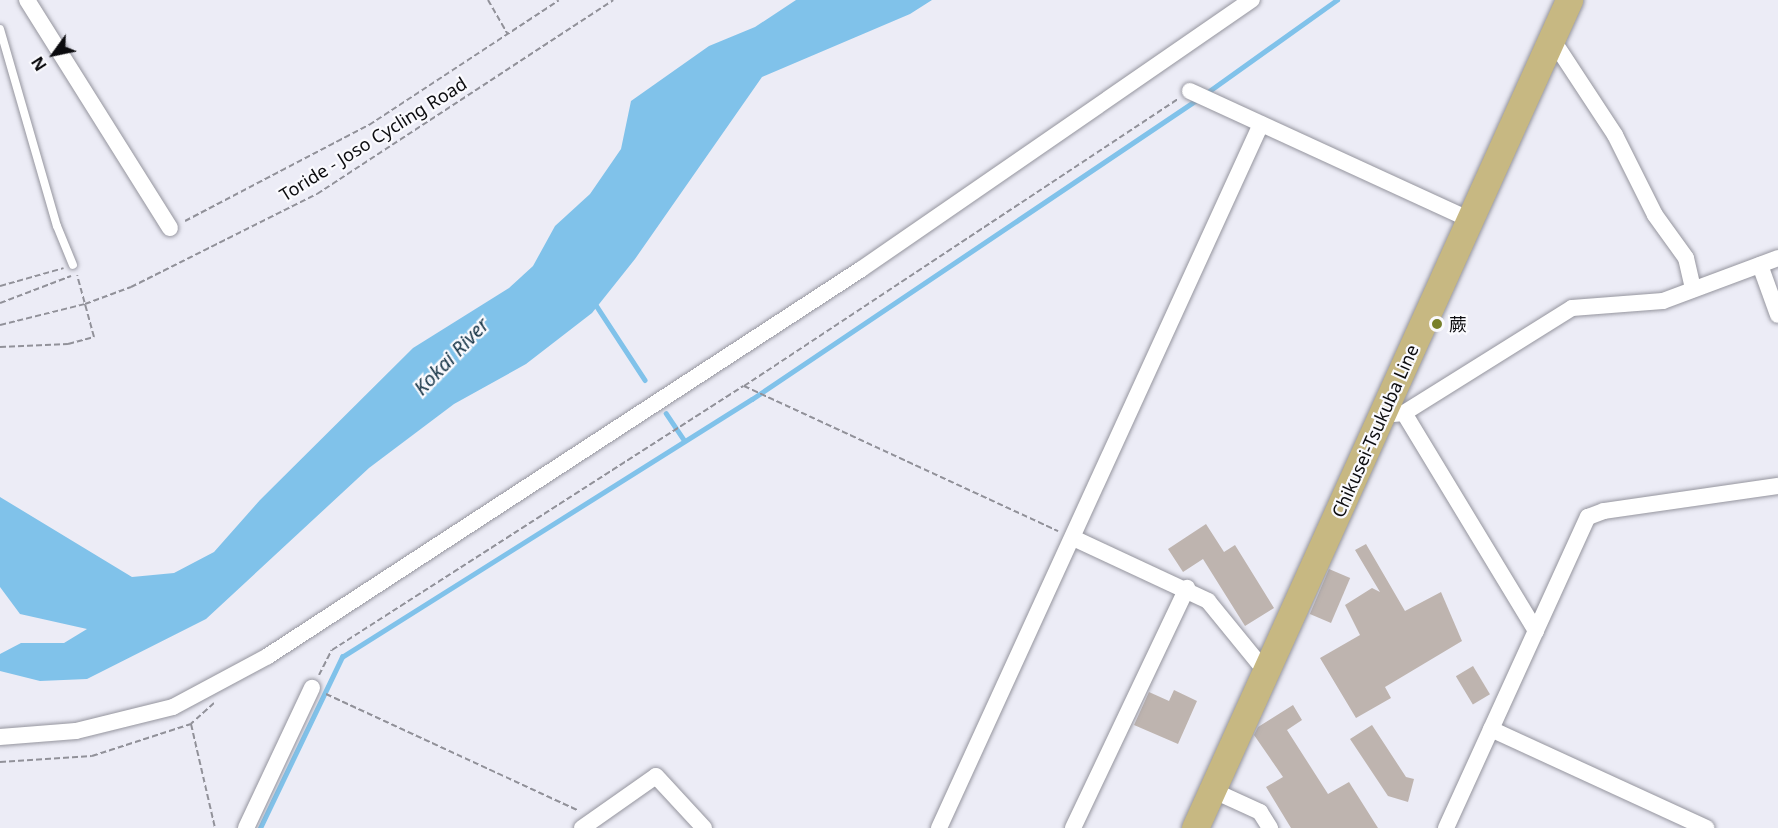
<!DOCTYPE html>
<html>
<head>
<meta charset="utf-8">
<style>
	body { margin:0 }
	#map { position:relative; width:1778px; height:828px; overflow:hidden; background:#ececf6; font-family:"Noto Sans","Noto Sans JP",sans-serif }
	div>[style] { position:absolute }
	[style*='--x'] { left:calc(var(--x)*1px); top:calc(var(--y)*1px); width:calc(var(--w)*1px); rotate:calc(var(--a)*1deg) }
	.water>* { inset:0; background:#80c2ea }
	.stream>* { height:4.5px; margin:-2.25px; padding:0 2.25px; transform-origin:2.25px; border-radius:2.25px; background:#80c2ea }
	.building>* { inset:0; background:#beb4af; transform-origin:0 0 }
	.path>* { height:2px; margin-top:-1px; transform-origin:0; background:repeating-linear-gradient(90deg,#919199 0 6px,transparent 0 9px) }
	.roads { filter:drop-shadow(0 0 2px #95959e) drop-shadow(0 0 2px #95959e) }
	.lane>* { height:8px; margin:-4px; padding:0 4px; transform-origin:4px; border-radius:4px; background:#fff }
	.street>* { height:16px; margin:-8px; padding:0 8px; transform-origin:8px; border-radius:8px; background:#fff }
	.primary>* { height:27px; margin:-13.5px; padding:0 13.5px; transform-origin:13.5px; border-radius:13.5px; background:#c7b882 }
	.dots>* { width:16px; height:16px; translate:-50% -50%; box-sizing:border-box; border:3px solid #fafafe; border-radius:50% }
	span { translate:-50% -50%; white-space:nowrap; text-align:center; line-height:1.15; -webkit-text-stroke:4.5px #fafafe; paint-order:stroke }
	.street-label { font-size:18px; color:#0c0c0f }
	.poi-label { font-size:18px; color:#0c0c0f }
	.left { translate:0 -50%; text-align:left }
	.water-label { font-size:20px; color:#163446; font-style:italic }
	.north { position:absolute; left:24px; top:24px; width:60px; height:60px; -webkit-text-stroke:4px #fafafe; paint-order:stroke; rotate:237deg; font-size:16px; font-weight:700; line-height:24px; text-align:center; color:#0c0c0f }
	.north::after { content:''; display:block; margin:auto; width:21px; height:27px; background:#0c0c0f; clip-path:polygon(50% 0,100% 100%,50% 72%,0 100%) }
</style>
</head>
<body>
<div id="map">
	<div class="water">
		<i style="clip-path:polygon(796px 0,932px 0,910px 14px,762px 77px,635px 259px,592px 313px,526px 364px,454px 404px,369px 468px,206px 619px,87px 679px,40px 681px,0 671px,0 654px,21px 643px,64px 643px,87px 629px,20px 614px,0 587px,0 497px,132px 577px,174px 573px,214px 552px,260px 500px,413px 348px,509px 288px,533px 266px,555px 226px,590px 194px,621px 149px,631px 101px,709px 46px,755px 27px)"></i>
	</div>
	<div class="stream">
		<i style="--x:1205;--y:94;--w:162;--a:-35.5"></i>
		<i style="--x:594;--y:302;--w:93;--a:56.8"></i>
		<i style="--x:666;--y:413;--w:32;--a:56"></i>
		<i style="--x:260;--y:828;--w:190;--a:-64.4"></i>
		<i style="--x:342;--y:657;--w:484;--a:-32.2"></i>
		<i style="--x:752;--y:399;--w:538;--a:-33.93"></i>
	</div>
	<div class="building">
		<i style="clip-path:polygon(1206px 524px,1224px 552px,1235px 545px,1274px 608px,1245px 626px,1203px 559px,1183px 572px,1168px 549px)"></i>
		<i style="clip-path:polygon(1366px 544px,1405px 611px,1441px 592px,1462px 641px,1385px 687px,1391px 698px,1356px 718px,1320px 658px,1360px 635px,1345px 605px,1372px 588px,1380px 592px,1355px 550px)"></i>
		<i style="left:1329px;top:569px;width:23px;height:49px;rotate:23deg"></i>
		<i style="left:1473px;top:666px;width:33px;height:20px;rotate:59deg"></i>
		<i style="clip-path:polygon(1174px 690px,1197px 701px,1178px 744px,1134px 725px,1149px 692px,1169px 701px)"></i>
		<i style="clip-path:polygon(1293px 705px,1302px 720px,1287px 730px,1328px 794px,1349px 782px,1378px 828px,1291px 828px,1266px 787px,1283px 777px,1254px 735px,1258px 727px)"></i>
		<i style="clip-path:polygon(1372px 725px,1406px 777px,1414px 779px,1408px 802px,1388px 796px,1350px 739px)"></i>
	</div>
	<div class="path">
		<i style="--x:488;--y:0;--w:39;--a:60"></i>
		<i style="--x:185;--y:221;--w:208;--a:-27.6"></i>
		<i style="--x:369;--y:125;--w:227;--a:-33.3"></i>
		<i style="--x:0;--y:286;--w:66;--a:-15.7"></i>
		<i style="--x:0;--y:303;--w:76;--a:-20.8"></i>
		<i style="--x:0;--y:325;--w:88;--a:-13.9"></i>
		<i style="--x:85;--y:304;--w:49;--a:-20.3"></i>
		<i style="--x:131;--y:287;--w:208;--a:-26.6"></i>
		<i style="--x:317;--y:194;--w:354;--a:-33.2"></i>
		<i style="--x:0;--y:347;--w:68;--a:-2.5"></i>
		<i style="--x:68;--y:344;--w:27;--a:-15"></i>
		<i style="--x:94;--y:337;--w:64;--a:-105.3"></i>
		<i style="--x:744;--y:386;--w:346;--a:24.8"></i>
		<i style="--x:319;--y:675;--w:28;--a:-63"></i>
		<i style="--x:332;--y:650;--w:489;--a:-32.7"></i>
		<i style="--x:744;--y:386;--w:520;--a:-33.48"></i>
		<i style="--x:326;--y:694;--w:279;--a:24.8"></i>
		<i style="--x:214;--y:703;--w:31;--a:138"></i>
		<i style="--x:191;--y:724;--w:107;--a:77"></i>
		<i style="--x:0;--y:762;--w:92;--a:-3.7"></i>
		<i style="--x:92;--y:756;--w:104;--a:-17.9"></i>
	</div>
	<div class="roads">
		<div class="lane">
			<i style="--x:0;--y:29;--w:205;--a:73.9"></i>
			<i style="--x:57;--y:226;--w:42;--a:67.7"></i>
		</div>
		<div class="street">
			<i style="--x:27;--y:0;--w:269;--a:57.9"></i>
			<i style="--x:1552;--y:39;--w:115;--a:56.7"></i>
			<i style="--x:1615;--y:135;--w:89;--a:63.4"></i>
			<i style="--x:1655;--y:215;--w:53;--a:54.2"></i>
			<i style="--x:1686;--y:258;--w:32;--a:77"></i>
			<i style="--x:1190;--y:91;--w:308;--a:24.7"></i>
			<i style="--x:1760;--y:265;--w:53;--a:70.2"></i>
			<i style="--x:1404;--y:413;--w:255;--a:58.8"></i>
			<i style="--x:1382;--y:415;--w:22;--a:-5"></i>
			<i style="--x:1404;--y:413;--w:198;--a:-32"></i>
			<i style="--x:1572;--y:308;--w:91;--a:-4.4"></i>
			<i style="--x:1663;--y:301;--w:123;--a:-20.5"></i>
			<i style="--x:1073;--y:538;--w:149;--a:25"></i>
			<i style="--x:1208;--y:601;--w:92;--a:50.8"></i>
			<i style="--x:1491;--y:729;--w:237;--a:24.7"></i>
			<i style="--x:0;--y:737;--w:76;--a:-4.5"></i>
			<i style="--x:76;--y:731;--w:100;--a:-13.9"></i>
			<i style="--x:173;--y:707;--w:108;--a:-28.2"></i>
			<i style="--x:268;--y:656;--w:707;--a:-33.11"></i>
			<i style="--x:860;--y:270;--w:476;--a:-34.6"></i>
			<i style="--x:1212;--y:790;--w:53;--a:24.6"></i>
			<i style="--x:1260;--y:812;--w:19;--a:58"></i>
			<i style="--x:246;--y:828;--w:155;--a:-64.8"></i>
			<i style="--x:582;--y:828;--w:90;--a:-35.1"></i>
			<i style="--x:656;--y:776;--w:71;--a:47.3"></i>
			<i style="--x:939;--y:828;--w:774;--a:-65.42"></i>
			<i style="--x:1073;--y:828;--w:266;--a:-64.6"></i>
			<i style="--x:1446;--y:828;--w:342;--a:-65.5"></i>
			<i style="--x:1588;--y:517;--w:17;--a:-21"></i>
			<i style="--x:1604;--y:511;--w:176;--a:-8.2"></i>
		</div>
		<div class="primary">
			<i style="--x:1195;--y:828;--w:909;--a:-65.69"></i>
		</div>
	</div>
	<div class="dots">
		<i style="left:1437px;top:324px;background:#78802c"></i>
	</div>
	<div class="street-label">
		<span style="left:373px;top:139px;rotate:-32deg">Toride - Joso Cycling Road</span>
		<span style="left:1375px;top:431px;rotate:-66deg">Chikusei-Tsukuba Line</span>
	</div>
	<div class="poi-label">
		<span class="left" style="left:1449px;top:324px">蕨</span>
	</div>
	<div class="water-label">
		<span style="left:451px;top:356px;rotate:-46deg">Kokai River</span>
	</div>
	<div class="north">N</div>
</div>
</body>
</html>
